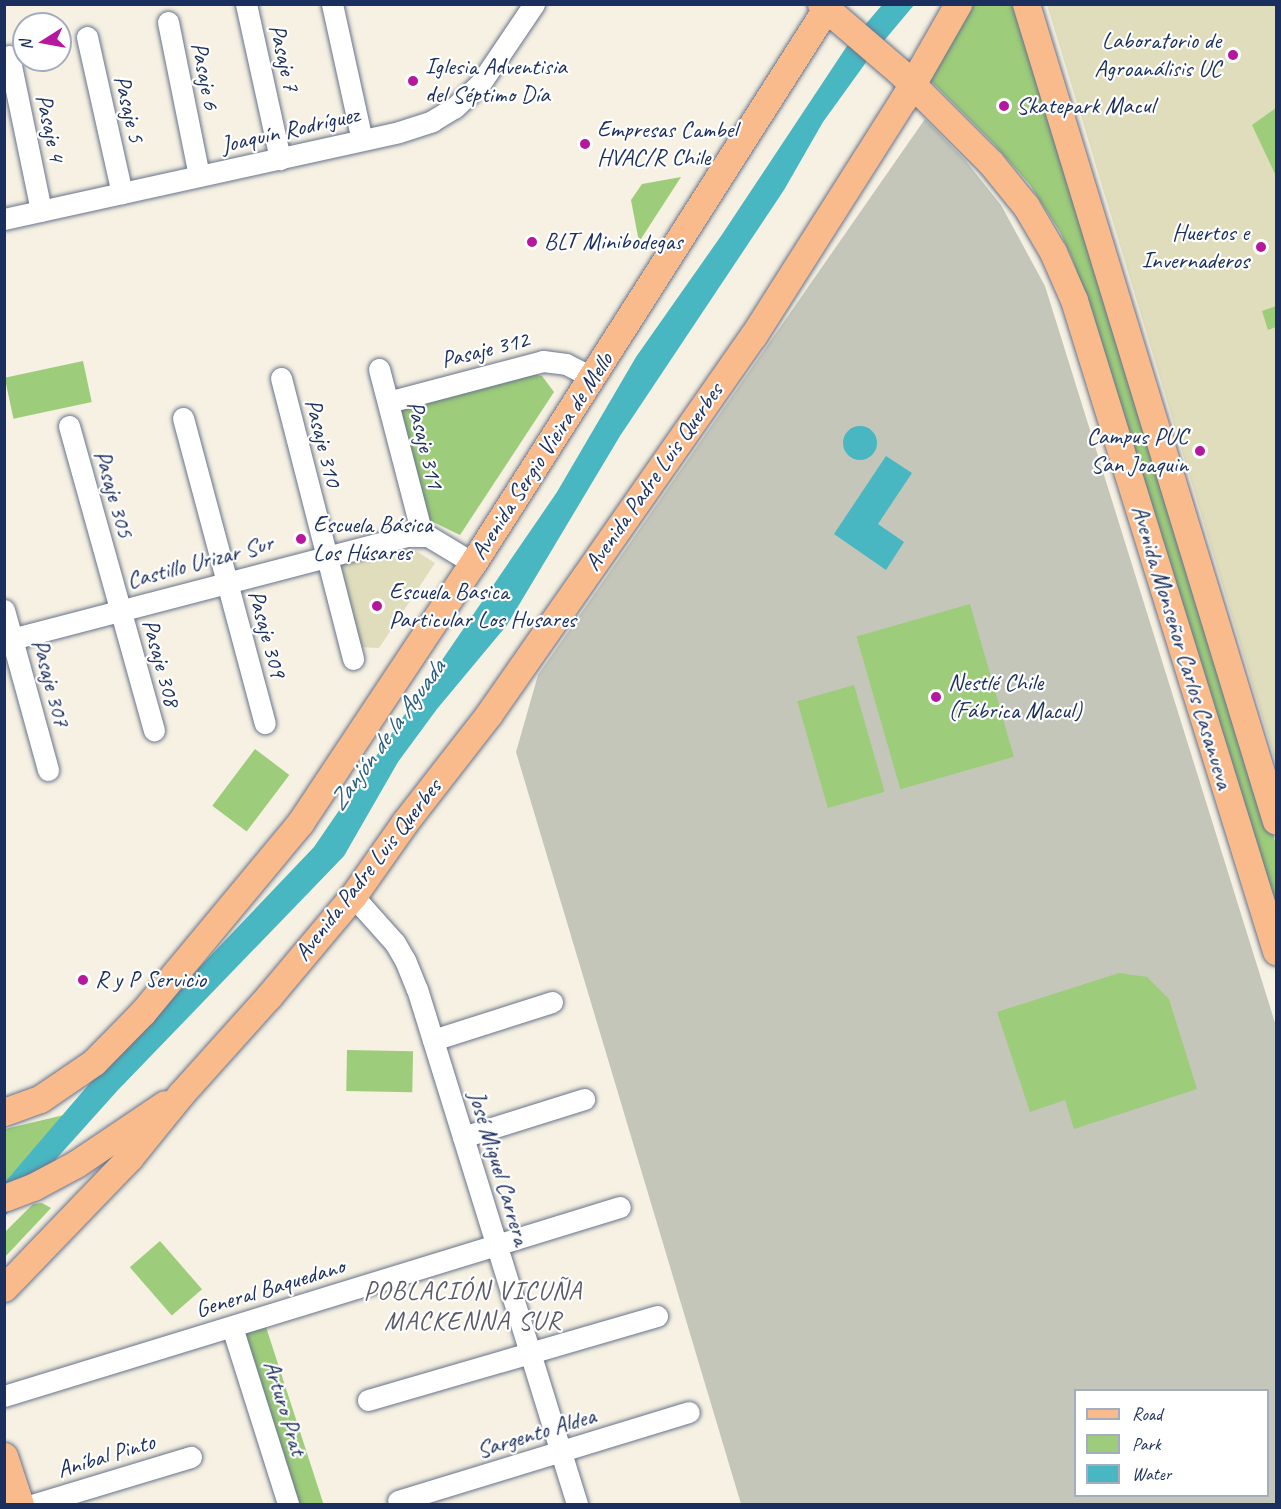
<!DOCTYPE html>
<html>
<head>
<meta charset="utf-8">
<style>
	body { margin:0 }
	#map { position:relative; width:1281px; height:1509px; overflow:hidden; background:#f6f1e2; font-family:Caveat,sans-serif }
	div>[style] { position:absolute }
	[style*='--x'] { left:calc(var(--x)*1px); top:calc(var(--y)*1px); width:calc(var(--w)*1px); rotate:calc(var(--a)*1deg) }
	.built>* { inset:0; background:#dfddbb }
	.industrial>* { inset:0; background:#c3c6b9 }
	.green>* { inset:0; background:#9dcc7a; transform-origin:0 0 }
	.water>* { inset:0; background:#49b7c2 }
	.round { border-radius:50% }
	.roads { filter:drop-shadow(0 0 2px #68738c) drop-shadow(0 0 2px #68738c) }
	.minor>* { height:21px; margin:-10.5px; padding:0 10.5px; transform-origin:10.5px; border-radius:10.5px; background:#fff }
	.major>* { height:27px; margin:-13.5px; padding:0 13.5px; transform-origin:13.5px; border-radius:13.5px; background:#fabb8c }
	.dots>* { width:16px; height:16px; translate:-50% -50%; box-sizing:border-box; border:3px solid #fff; border-radius:50% }
	span { translate:-50% -50%; white-space:nowrap; text-align:center; line-height:1.15; -webkit-text-stroke:4.5px #fff; paint-order:stroke }
	.poi-label { font-size:24px; color:#1b2f5e }
	.right { translate:-100% -50%; text-align:right }
	.left { translate:0 -50%; text-align:left }
	.street-label { font-size:24px; color:#1b2f5e }
	.water-label { font-size:26px; color:#2b5f81; font-style:italic }
	.neighbourhood-label { font-size:26px; color:#5b5b69; letter-spacing:1.5px }
	.frame { position:absolute; inset:0; border:6px solid #1b2f5e; pointer-events:none }
	.legend { position:absolute; left:1074px; top:1389px; width:195px; height:108px; box-sizing:border-box; background:#fff; border:2px solid #a4acbf; margin:0; padding:8px 10px; list-style:none; font-size:18px; color:#1b2f5e }
	.legend li { display:flex; align-items:center; gap:12px; height:30px }
	.legend b { width:30px; border:2px solid #a4acbf }
	.north { position:absolute; left:12px; top:12px; width:60px; height:60px; box-sizing:border-box; background:#fff; border:2px solid #a4acbf; border-radius:50%; rotate:259deg; font-size:16px; font-weight:700; line-height:24px; text-align:center; color:#1b2f5e }
	.north::after { content:''; display:block; margin:auto; width:21px; height:27px; background:#b5179e; clip-path:polygon(50% 0,100% 100%,50% 72%,0 100%) }
</style>
</head>
<body>
<div id="map">
	<div class="built">
		<i style="clip-path:polygon(1047px 5px,1276px 5px,1276px 763px,1084px 126px)"></i>
		<i style="clip-path:polygon(408px 546px,435px 563px,379px 648px,357px 647px,338px 565px)"></i>
	</div>
	<div class="industrial">
		<i style="clip-path:polygon(evenodd,925px 119px,965px 160px,1001px 205px,1045px 286px,1276px 1026px,1276px 1504px,741px 1504px,516px 752px,538px 675px,925px 119px,1076px 1390px,1268px 1390px,1268px 1496px,1076px 1496px,1076px 1390px)"></i>
	</div>
	<div class="green">
		<i style="clip-path:polygon(971px 5px,1020px 5px,1276px 844px,1276px 913px,1094px 318px,1072px 258px,1060px 232px,1030px 185px,994px 144px,928px 78px)"></i>
		<i style="clip-path:polygon(1276px 108px,1276px 176px,1252px 125px)"></i>
		<i style="clip-path:polygon(681px 177px,639px 242px,631px 200px,642px 184px)"></i>
		<i style="clip-path:polygon(1276px 306px,1276px 327px,1268px 330px,1262px 311px)"></i>
		<i style="left:83px;top:361px;width:42px;height:80px;rotate:78deg"></i>
		<i style="clip-path:polygon(525px 372px,542px 376px,554px 392px,460px 535px,427px 519px,397px 405px)"></i>
		<i style="left:970px;top:604px;width:159px;height:118px;rotate:74deg"></i>
		<i style="left:854px;top:685px;width:111px;height:59px;rotate:74deg"></i>
		<i style="left:255px;top:749px;width:43px;height:71px;rotate:37deg"></i>
		<i style="clip-path:polygon(1119px 973px,1147px 977px,1169px 999px,1197px 1089px,1074px 1129px,1065px 1100px,1030px 1112px,997px 1012px)"></i>
		<i style="left:347px;top:1050px;width:66px;height:41px;rotate:1deg"></i>
		<i style="clip-path:polygon(64px 1115px,5px 1182px,5px 1129px)"></i>
		<i style="clip-path:polygon(42px 1203px,51px 1208px,5px 1257px,5px 1232px,33px 1204px)"></i>
		<i style="left:160px;top:1241px;width:64px;height:40px;rotate:49deg"></i>
		<i style="left:266px;top:1327px;width:186px;height:25px;rotate:72deg"></i>
	</div>
	<div class="water">
		<i style="clip-path:polygon(882px 5px,914px 5px,867px 61px,823px 122px,784px 190px,620px 436px,507px 625px,437px 709px,398px 762px,344px 856px,118px 1090px,5px 1216px,5px 1182px,96px 1076px,314px 847px,557px 492px,636px 357px,721px 236px,847px 46px)"></i>
		<i class="round" style="left:843px;top:426px;width:34px;height:34px"></i>
		<i style="clip-path:polygon(886px 456px,912px 473px,878px 524px,904px 542px,886px 570px,834px 534px)"></i>
	</div>
	<div class="roads">
		<div class="minor">
			<i style="--x:246;--y:4;--w:159;--a:77.6"></i>
			<i style="--x:332;--y:4;--w:139;--a:77.6"></i>
			<i style="--x:168;--y:22;--w:157;--a:78.6"></i>
			<i style="--x:87;--y:37;--w:160;--a:77.4"></i>
			<i style="--x:9;--y:56;--w:158;--a:78.3"></i>
			<i style="--x:4;--y:219;--w:404;--a:-12.4"></i>
			<i style="--x:399;--y:132;--w:35;--a:-18"></i>
			<i style="--x:432;--y:121;--w:26;--a:-31"></i>
			<i style="--x:454;--y:108;--w:35;--a:-43"></i>
			<i style="--x:480;--y:84;--w:97;--a:-56"></i>
			<i style="--x:379;--y:369;--w:171;--a:75.4"></i>
			<i style="--x:281;--y:378;--w:290;--a:75.6"></i>
			<i style="--x:388;--y:402;--w:160;--a:-14.8"></i>
			<i style="--x:543;--y:361;--w:23;--a:7"></i>
			<i style="--x:566;--y:364;--w:29;--a:27"></i>
			<i style="--x:183;--y:418;--w:316;--a:75"></i>
			<i style="--x:69;--y:426;--w:316;--a:74.4"></i>
			<i style="--x:4;--y:610;--w:166;--a:74.6"></i>
			<i style="--x:4;--y:641;--w:417;--a:-14.6"></i>
			<i style="--x:408;--y:536;--w:20;--a:0"></i>
			<i style="--x:428;--y:536;--w:52;--a:31"></i>
			<i style="--x:353;--y:896;--w:63;--a:48.2"></i>
			<i style="--x:395;--y:943;--w:20;--a:60"></i>
			<i style="--x:405;--y:960;--w:31;--a:68"></i>
			<i style="--x:417;--y:989;--w:539;--a:72.74"></i>
			<i style="--x:433;--y:1040;--w:125;--a:-17.7"></i>
			<i style="--x:463;--y:1137;--w:127;--a:-17.4"></i>
			<i style="--x:232;--y:1327;--w:186;--a:72.4"></i>
			<i style="--x:4;--y:1396;--w:644;--a:-17.06"></i>
			<i style="--x:368;--y:1400;--w:301;--a:-16.2"></i>
			<i style="--x:398;--y:1501;--w:304;--a:-17"></i>
			<i style="--x:35;--y:1504;--w:163;--a:-16.8"></i>
		</div>
		<div class="major">
			<i style="--x:821;--y:4;--w:106;--a:40.8"></i>
			<i style="--x:901;--y:73;--w:127;--a:45"></i>
			<i style="--x:991;--y:163;--w:55;--a:50.9"></i>
			<i style="--x:1026;--y:206;--w:53;--a:59.6"></i>
			<i style="--x:1053;--y:252;--w:52;--a:66.4"></i>
			<i style="--x:1074;--y:300;--w:682;--a:72.76"></i>
			<i style="--x:1026;--y:4;--w:854;--a:72.99"></i>
			<i style="--x:4;--y:1112;--w:38;--a:-20"></i>
			<i style="--x:40;--y:1099;--w:65;--a:-34.4"></i>
			<i style="--x:94;--y:1062;--w:70;--a:-45.6"></i>
			<i style="--x:143;--y:1012;--w:246;--a:-50.3"></i>
			<i style="--x:300;--y:823;--w:312;--a:-56.4"></i>
			<i style="--x:473;--y:563;--w:663;--a:-57.51"></i>
			<i style="--x:4;--y:1198;--w:31;--a:-21"></i>
			<i style="--x:33;--y:1187;--w:49;--a:-28.1"></i>
			<i style="--x:76;--y:1164;--w:107;--a:-34"></i>
			<i style="--x:4;--y:1288;--w:182;--a:-46.1"></i>
			<i style="--x:130;--y:1157;--w:81;--a:-51"></i>
			<i style="--x:181;--y:1094;--w:132;--a:-48.1"></i>
			<i style="--x:269;--y:996;--w:131;--a:-50"></i>
			<i style="--x:353;--y:896;--w:90;--a:-54.9"></i>
			<i style="--x:405;--y:822;--w:137;--a:-52.1"></i>
			<i style="--x:489;--y:714;--w:461;--a:-55.1"></i>
			<i style="--x:753;--y:336;--w:280;--a:-57.6"></i>
			<i style="--x:903;--y:100;--w:111;--a:-60.2"></i>
			<i style="--x:4;--y:1456;--w:51;--a:71.6"></i>
		</div>
	</div>
	<div class="dots">
		<i style="left:1233px;top:55px;background:#b5179e"></i>
		<i style="left:413px;top:81px;background:#b5179e"></i>
		<i style="left:1004px;top:106px;background:#b5179e"></i>
		<i style="left:585px;top:144px;background:#b5179e"></i>
		<i style="left:532px;top:242px;background:#b5179e"></i>
		<i style="left:1261px;top:247px;background:#b5179e"></i>
		<i style="left:1200px;top:451px;background:#b5179e"></i>
		<i style="left:301px;top:539px;background:#b5179e"></i>
		<i style="left:377px;top:606px;background:#b5179e"></i>
		<i style="left:936px;top:697px;background:#b5179e"></i>
		<i style="left:83px;top:980px;background:#b5179e"></i>
	</div>
	<div class="poi-label">
		<span class="right" style="left:1221px;top:55px">Laboratorio de<br>Agroanálisis UC</span>
		<span class="left" style="left:425px;top:81px">Iglesia Adventisia<br>del Séptimo Día</span>
		<span class="left" style="left:1016px;top:106px">Skatepark Macul</span>
		<span class="left" style="left:597px;top:144px">Empresas Cambel<br>HVAC/R Chile</span>
		<span class="right" style="left:1249px;top:247px">Huertos e<br>Invernaderos</span>
		<span class="left" style="left:544px;top:242px">BLT Minibodegas</span>
		<span class="right" style="left:1188px;top:451px">Campus PUC<br>San Joaquin</span>
		<span class="left" style="left:313px;top:539px">Escuela Básica<br>Los Húsares</span>
		<span class="left" style="left:389px;top:606px">Escuela Basica<br>Particular Los Husares</span>
		<span class="left" style="left:948px;top:697px">Nestlé Chile<br>(Fábrica Macul)</span>
		<span class="left" style="left:95px;top:980px">R y P Servicio</span>
	</div>
	<div class="street-label">
		<span style="left:284px;top:58px;rotate:77deg">Pasaje 7</span>
		<span style="left:205px;top:76px;rotate:79deg">Pasaje 6</span>
		<span style="left:129px;top:109px;rotate:77deg">Pasaje 5</span>
		<span style="left:50px;top:128px;rotate:78deg">Pasaje 4</span>
		<span style="left:290px;top:130px;rotate:-13deg">Joaquín Rodríguez</span>
		<span style="left:485px;top:350px;rotate:-14deg">Pasaje 312</span>
		<span style="left:323px;top:443px;rotate:76deg">Pasaje 310</span>
		<span style="left:425px;top:445px;rotate:76deg">Pasaje 311</span>
		<span style="left:542px;top:456px;rotate:-57deg">Avenida Sergio Vieira de Mello</span>
		<span style="left:654px;top:477px;rotate:-55deg">Avenida Padre Luis Querbes</span>
		<span style="left:114px;top:494px;rotate:74deg">Pasaje 305</span>
		<span style="left:200px;top:562px;rotate:-15deg">Castillo Urizar Sur</span>
		<span style="left:267px;top:634px;rotate:75deg">Pasaje 309</span>
		<span style="left:1182px;top:647px;rotate:73deg">Avenida Monseñor Carlos Casanueva</span>
		<span style="left:161px;top:663px;rotate:75deg">Pasaje 308</span>
		<span style="left:51px;top:683px;rotate:75deg">Pasaje 307</span>
		<span style="left:368px;top:870px;rotate:-52deg">Avenida Padre Luis Querbes</span>
		<span style="left:499px;top:1168px;rotate:73deg">José Miguel Carrera</span>
		<span style="left:270px;top:1288px;rotate:-17deg">General Baquedano</span>
		<span style="left:285px;top:1408px;rotate:73deg">Arturo Prat</span>
		<span style="left:536px;top:1433px;rotate:-17deg">Sargento Aldea</span>
		<span style="left:106px;top:1456px;rotate:-17deg">Aníbal Pinto</span>
	</div>
	<div class="water-label">
		<span style="left:387px;top:735px;rotate:-54deg">Zanjón de la Aguada</span>
	</div>
	<div class="neighbourhood-label">
		<span style="left:473px;top:1306px">POBLACIÓN VICUÑA<br>MACKENNA SUR</span>
	</div>
	<div class="frame"></div>
	<ul class="legend">
	<li><b style="height:8px;background:#fabb8c"></b>Road</li>
	<li><b style="height:16px;background:#9dcc7a"></b>Park</li>
	<li><b style="height:16px;background:#49b7c2"></b>Water</li>
	</ul>
	<div class="north">N</div>
</div>
</body>
</html>
